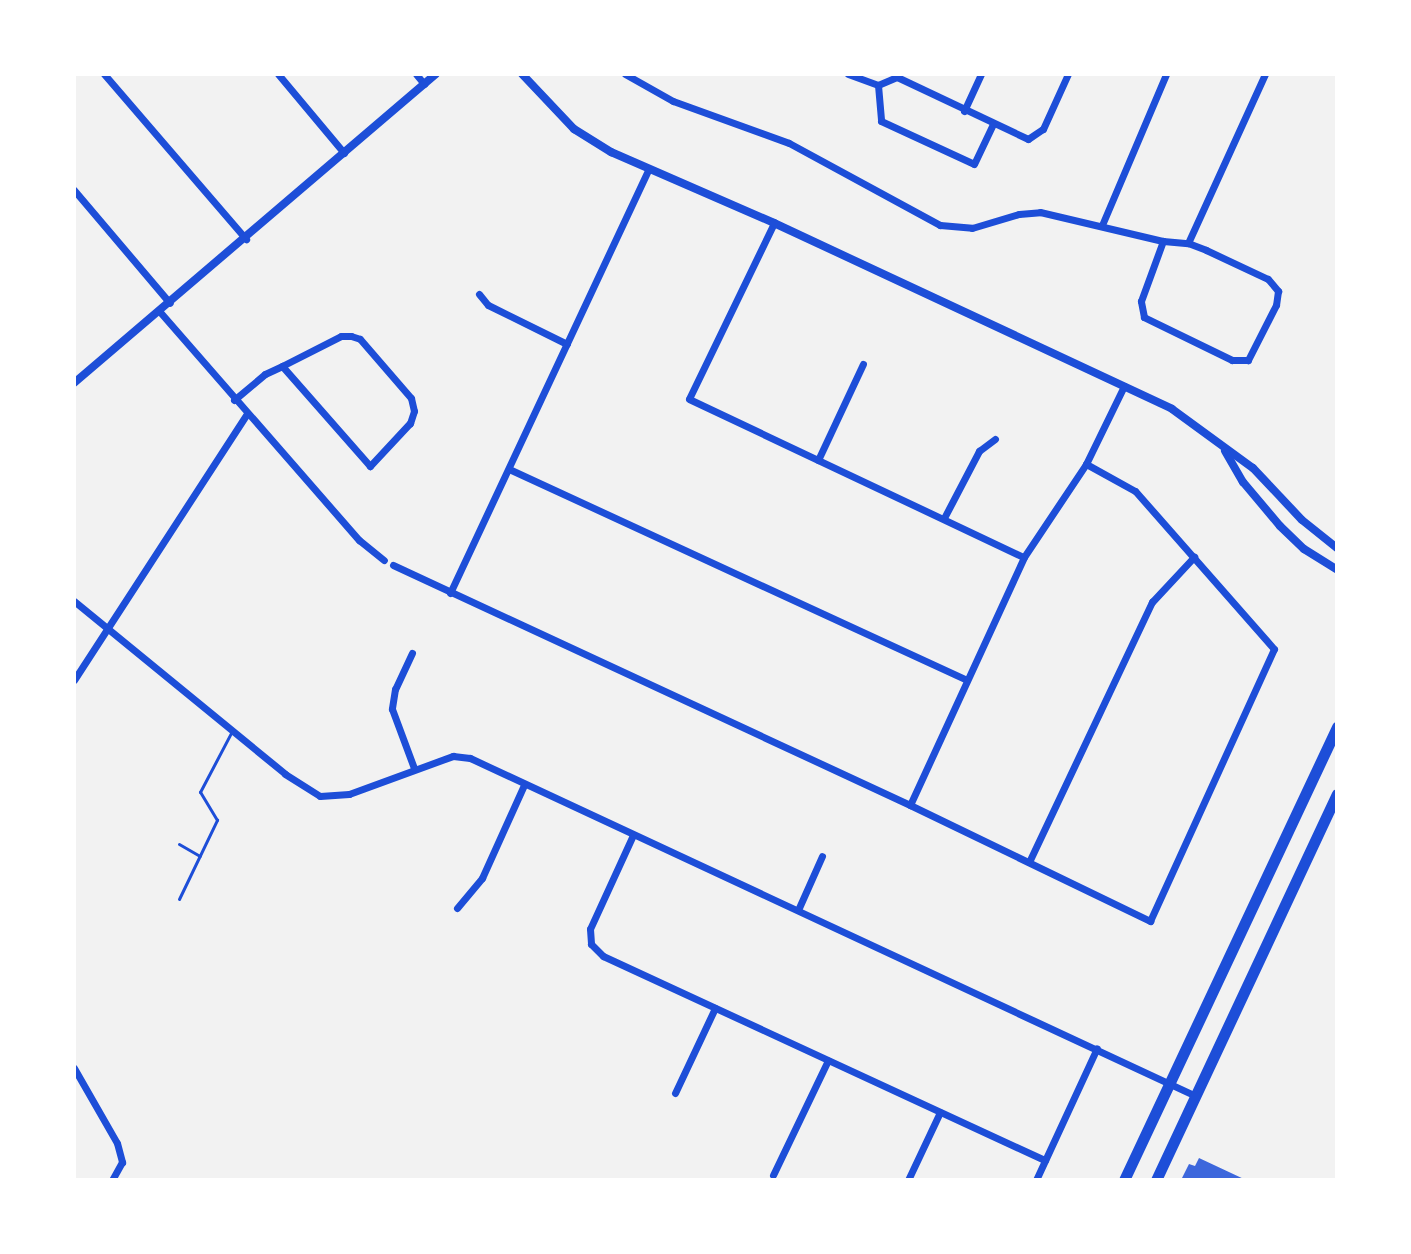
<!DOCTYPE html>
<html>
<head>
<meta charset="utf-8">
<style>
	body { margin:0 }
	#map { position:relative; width:1411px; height:1254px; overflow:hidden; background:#f2f2f2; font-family:"Fira Sans",sans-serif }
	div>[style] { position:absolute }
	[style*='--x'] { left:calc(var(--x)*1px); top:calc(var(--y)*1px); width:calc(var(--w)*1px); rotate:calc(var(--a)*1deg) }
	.building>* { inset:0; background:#3d67dc }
	.service>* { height:3px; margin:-1.5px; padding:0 1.5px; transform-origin:1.5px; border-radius:1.5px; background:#1d4ed8 }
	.minor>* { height:7px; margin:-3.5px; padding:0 3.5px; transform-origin:3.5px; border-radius:3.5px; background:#1d4ed8 }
	.tertiary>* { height:8px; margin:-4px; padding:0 4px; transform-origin:4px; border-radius:4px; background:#1d4ed8 }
	.primary>* { height:11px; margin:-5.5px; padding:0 5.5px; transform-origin:5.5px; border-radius:5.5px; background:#1d4ed8 }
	span { translate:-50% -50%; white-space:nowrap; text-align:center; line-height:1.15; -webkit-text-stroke:6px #fff; paint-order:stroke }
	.frame { position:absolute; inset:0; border:76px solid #fff; pointer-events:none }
</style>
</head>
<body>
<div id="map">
	<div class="building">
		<i style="clip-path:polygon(1199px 1158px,1246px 1180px,1181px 1180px,1189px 1164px,1195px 1166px)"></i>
	</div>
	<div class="service">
		<i style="--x:179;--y:844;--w:24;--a:30"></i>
		<i style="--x:179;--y:899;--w:88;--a:-64.3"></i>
		<i style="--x:217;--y:820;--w:33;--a:-121"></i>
		<i style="--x:200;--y:792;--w:69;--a:-62.3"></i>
	</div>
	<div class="minor">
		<i style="--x:104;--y:74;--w:218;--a:49.3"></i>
		<i style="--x:278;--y:74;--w:103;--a:50.1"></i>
		<i style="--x:416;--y:74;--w:13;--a:51"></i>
		<i style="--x:625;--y:74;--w:55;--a:29.4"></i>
		<i style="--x:673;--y:101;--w:123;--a:19.9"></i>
		<i style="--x:789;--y:143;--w:172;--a:28.5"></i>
		<i style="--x:940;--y:225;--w:32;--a:5"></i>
		<i style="--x:972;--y:228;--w:49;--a:-16.6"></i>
		<i style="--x:1019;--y:214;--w:21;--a:-5"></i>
		<i style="--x:1040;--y:212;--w:126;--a:13.3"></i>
		<i style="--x:1163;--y:241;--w:25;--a:5"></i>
		<i style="--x:1188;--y:243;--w:19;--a:21"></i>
		<i style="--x:1206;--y:250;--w:68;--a:25.1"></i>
		<i style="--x:1268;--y:279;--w:16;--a:50"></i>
		<i style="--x:1278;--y:291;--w:14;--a:98"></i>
		<i style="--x:1276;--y:305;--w:62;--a:117"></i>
		<i style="--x:1248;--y:360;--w:16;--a:180"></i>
		<i style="--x:1232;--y:360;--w:98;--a:-154"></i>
		<i style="--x:1144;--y:317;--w:16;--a:-101"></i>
		<i style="--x:1141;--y:301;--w:64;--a:-69.9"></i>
		<i style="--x:848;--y:74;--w:32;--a:20"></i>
		<i style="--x:878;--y:85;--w:21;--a:-23"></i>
		<i style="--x:897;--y:77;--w:145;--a:25.3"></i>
		<i style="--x:1028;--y:139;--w:18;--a:-34"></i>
		<i style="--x:1043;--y:129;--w:60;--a:-65.6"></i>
		<i style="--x:878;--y:85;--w:36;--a:85"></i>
		<i style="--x:881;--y:121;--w:102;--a:24.8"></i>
		<i style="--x:974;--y:164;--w:44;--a:-64.6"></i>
		<i style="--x:964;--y:111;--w:41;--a:-65.3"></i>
		<i style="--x:74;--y:190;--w:148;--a:49.7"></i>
		<i style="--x:774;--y:223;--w:195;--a:115.8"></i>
		<i style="--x:689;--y:399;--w:370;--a:25.3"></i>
		<i style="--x:1102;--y:225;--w:164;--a:-67"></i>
		<i style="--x:1188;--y:243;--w:186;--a:-65.5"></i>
		<i style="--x:479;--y:294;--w:14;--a:51"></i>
		<i style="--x:488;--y:305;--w:88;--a:26.3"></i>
		<i style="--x:160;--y:312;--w:303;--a:48.9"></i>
		<i style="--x:359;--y:540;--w:32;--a:39"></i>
		<i style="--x:234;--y:400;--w:40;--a:-40"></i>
		<i style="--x:265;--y:374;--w:19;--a:-25"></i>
		<i style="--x:282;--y:366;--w:66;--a:-27"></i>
		<i style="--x:341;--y:336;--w:10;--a:0"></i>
		<i style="--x:351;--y:336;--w:9;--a:18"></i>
		<i style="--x:360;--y:339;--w:78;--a:49.2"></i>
		<i style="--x:411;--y:398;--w:13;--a:77"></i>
		<i style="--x:414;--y:411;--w:13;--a:108"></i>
		<i style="--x:410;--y:423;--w:59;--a:132.9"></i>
		<i style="--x:370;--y:466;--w:133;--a:-131.3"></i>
		<i style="--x:818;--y:460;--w:106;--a:-64.9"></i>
		<i style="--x:509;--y:469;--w:504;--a:24.74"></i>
		<i style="--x:944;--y:518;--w:76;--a:-62.4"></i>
		<i style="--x:979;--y:451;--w:20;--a:-37"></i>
		<i style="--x:393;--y:565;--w:570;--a:24.9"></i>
		<i style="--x:910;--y:805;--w:267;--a:25.8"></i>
		<i style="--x:1150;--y:921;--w:299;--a:-65.5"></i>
		<i style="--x:1274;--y:649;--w:210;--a:-131.3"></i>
		<i style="--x:1135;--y:491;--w:56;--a:-151.1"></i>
		<i style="--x:450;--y:593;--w:468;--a:-64.9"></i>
		<i style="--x:74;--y:601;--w:273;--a:39.3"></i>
		<i style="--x:285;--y:774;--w:41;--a:32.2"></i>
		<i style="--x:320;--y:796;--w:29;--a:-4"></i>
		<i style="--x:349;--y:794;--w:111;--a:-20.1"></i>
		<i style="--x:453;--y:756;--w:17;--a:7"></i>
		<i style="--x:470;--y:758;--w:801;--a:24.97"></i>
		<i style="--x:412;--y:653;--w:40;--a:115"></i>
		<i style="--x:395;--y:689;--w:20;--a:99"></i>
		<i style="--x:392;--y:709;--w:63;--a:69.6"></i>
		<i style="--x:74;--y:680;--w:316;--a:-57"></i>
		<i style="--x:910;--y:805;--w:273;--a:-65.3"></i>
		<i style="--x:1024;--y:557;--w:112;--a:-56.3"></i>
		<i style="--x:1086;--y:464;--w:87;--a:-64"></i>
		<i style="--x:633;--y:835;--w:103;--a:114.6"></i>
		<i style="--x:590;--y:929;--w:15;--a:86"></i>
		<i style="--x:591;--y:944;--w:17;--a:45"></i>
		<i style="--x:603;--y:956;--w:487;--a:24.8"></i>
		<i style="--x:1029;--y:862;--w:288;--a:-64.7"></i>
		<i style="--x:1152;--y:602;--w:62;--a:-47"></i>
		<i style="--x:457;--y:908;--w:39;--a:-50"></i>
		<i style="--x:482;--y:878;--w:102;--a:-65.7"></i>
		<i style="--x:798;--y:910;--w:59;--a:-66"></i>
		<i style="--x:74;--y:1068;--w:86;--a:60.2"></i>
		<i style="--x:117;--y:1143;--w:20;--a:75"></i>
		<i style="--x:122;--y:1162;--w:21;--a:119"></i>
		<i style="--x:675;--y:1093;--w:94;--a:-64.8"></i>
		<i style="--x:773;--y:1175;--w:127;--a:-64.4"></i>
		<i style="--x:908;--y:1180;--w:75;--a:-64.8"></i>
		<i style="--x:1036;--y:1180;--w:145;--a:-65.2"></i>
	</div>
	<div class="tertiary">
		<i style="--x:522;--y:74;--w:76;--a:46.6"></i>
		<i style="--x:574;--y:129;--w:44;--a:31.9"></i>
		<i style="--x:611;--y:152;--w:178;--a:23.5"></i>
		<i style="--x:774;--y:223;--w:439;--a:25"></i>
		<i style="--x:1172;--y:409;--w:100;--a:36.1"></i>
		<i style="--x:1253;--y:468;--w:71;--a:46.7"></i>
		<i style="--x:1302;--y:520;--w:45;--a:38.7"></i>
		<i style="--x:74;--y:383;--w:476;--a:-40.5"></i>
		<i style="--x:1225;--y:451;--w:36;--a:60"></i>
		<i style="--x:1243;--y:482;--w:57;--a:49.9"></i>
		<i style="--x:1280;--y:526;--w:33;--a:44"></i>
		<i style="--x:1304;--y:549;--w:39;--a:32"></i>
	</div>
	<div class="primary">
		<i style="--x:1124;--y:1180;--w:501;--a:-64.82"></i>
		<i style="--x:1156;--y:1180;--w:426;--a:-64.9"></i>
	</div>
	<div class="frame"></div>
</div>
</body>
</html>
